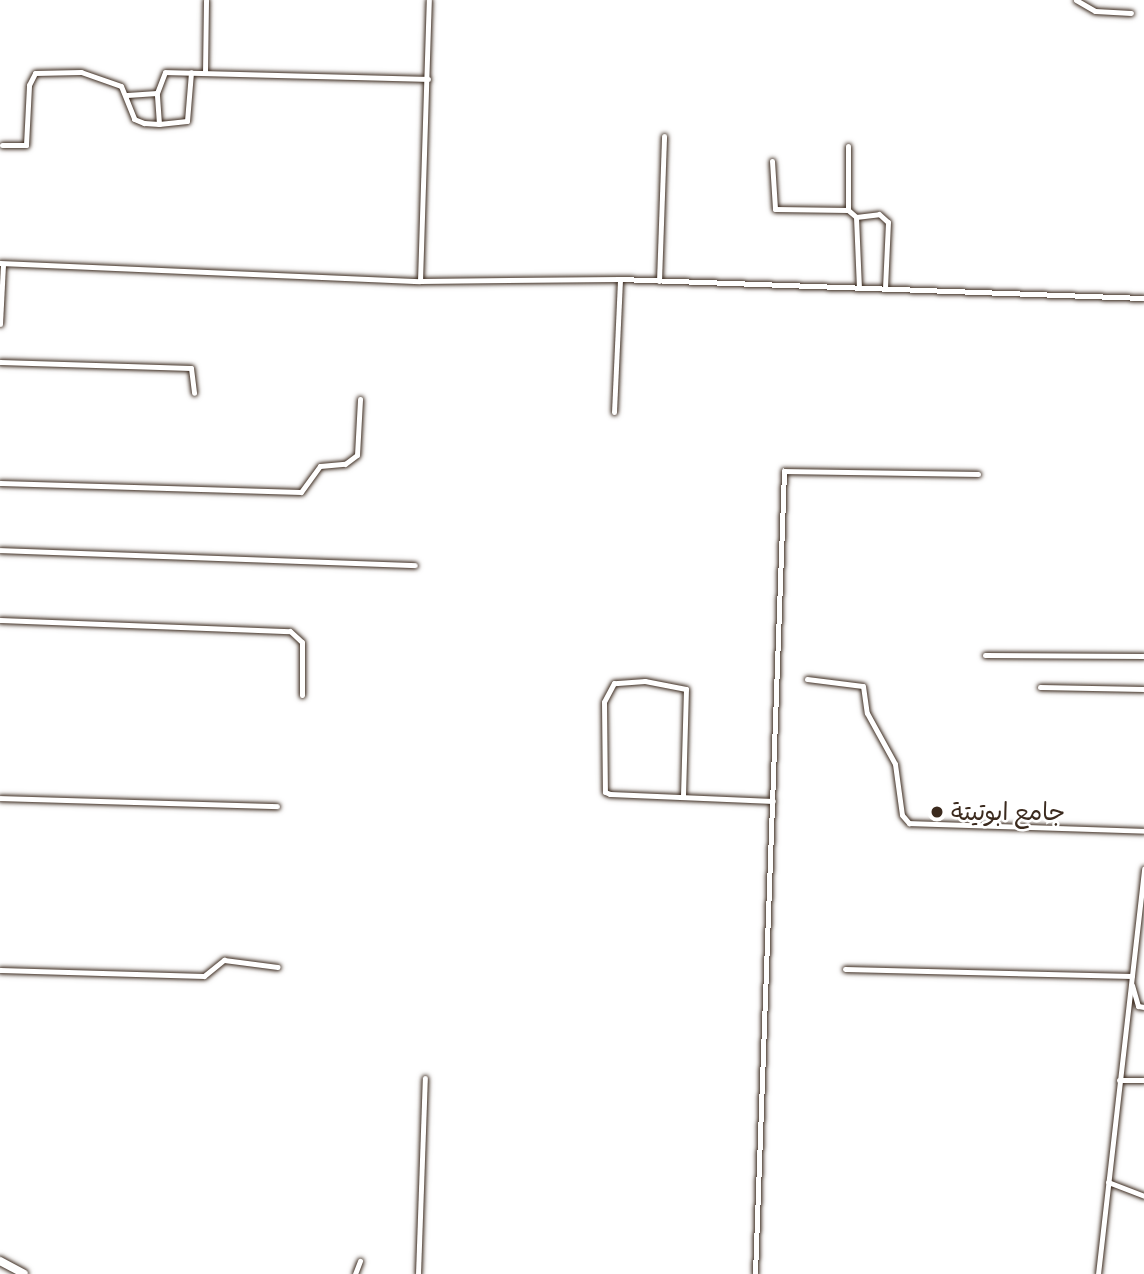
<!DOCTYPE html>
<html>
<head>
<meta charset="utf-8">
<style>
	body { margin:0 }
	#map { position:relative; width:1144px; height:1274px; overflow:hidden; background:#fff; font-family:"Patrick Hand","Playpen Sans Arabic",sans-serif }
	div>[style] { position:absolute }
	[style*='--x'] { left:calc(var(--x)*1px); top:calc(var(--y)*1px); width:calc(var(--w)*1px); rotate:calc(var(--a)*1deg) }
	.roads { filter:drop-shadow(0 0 2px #3b2a1e) drop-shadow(0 0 2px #3b2a1e) }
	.street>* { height:5px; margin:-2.5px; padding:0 2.5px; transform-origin:2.5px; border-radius:2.5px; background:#fff }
	.secondary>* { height:8px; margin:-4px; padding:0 4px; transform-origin:4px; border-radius:4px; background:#fff }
	.dots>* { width:19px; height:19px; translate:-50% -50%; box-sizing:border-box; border:4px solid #fff; border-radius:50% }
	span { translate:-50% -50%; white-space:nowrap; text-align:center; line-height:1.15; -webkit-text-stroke:5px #fff; paint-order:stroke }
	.poi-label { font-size:24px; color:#3b2a1e }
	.left { translate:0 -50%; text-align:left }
</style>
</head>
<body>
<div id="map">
	<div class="roads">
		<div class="street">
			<i style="--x:1076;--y:0;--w:22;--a:30"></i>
			<i style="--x:1095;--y:11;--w:36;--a:3"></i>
			<i style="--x:205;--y:73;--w:73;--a:-89.2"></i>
			<i style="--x:127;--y:95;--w:30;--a:-4"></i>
			<i style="--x:159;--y:124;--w:28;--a:-6"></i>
			<i style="--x:187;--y:121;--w:49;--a:-85.3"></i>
			<i style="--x:2;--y:145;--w:24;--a:0"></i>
			<i style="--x:26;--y:145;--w:60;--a:-87.1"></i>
			<i style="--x:29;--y:85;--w:13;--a:-63"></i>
			<i style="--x:35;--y:73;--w:46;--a:-1.2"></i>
			<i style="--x:81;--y:72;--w:42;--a:19.3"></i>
			<i style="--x:121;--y:86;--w:35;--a:68"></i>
			<i style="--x:134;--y:119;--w:11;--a:22"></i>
			<i style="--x:144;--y:123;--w:15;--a:4"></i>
			<i style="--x:159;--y:124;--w:31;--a:-94"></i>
			<i style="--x:157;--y:93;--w:22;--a:-69"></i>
			<i style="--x:165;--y:72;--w:263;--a:1.5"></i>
			<i style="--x:848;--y:146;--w:64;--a:90"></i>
			<i style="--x:772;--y:161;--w:48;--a:86.4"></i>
			<i style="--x:775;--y:209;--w:73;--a:0.8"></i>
			<i style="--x:848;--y:210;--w:11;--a:41"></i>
			<i style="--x:856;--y:217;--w:71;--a:87.6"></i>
			<i style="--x:856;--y:217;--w:23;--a:-7"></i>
			<i style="--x:879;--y:214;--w:12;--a:42"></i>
			<i style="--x:888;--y:222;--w:66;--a:92.6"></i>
			<i style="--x:0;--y:263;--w:420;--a:2.5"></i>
			<i style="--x:420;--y:281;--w:200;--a:-0.6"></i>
			<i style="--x:620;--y:279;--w:524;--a:2.08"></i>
			<i style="--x:420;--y:281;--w:281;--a:-88.2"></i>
			<i style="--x:659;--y:281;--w:145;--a:-88"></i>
			<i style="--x:0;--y:324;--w:60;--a:-87.1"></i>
			<i style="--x:0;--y:362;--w:191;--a:1.8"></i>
			<i style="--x:191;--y:368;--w:25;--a:83"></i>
			<i style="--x:614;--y:412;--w:133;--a:-87.4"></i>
			<i style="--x:0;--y:483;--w:301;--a:1.7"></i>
			<i style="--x:301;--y:492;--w:32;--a:-54"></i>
			<i style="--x:320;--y:466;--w:25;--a:-5"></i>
			<i style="--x:345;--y:464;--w:15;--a:-37"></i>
			<i style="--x:357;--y:455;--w:56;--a:-86.9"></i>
			<i style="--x:0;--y:550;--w:415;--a:2.1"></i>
			<i style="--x:0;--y:620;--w:290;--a:2.2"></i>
			<i style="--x:290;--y:631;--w:16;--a:43"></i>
			<i style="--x:302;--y:642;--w:53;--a:90"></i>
			<i style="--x:985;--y:655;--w:159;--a:0.4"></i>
			<i style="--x:807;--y:679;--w:56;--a:7.1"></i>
			<i style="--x:863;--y:686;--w:27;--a:82"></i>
			<i style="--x:867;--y:713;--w:58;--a:61.2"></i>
			<i style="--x:895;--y:764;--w:51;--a:82.2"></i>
			<i style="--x:902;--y:815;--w:11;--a:49"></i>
			<i style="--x:909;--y:823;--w:235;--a:1.9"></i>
			<i style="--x:1040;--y:687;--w:104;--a:1.1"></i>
			<i style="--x:683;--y:796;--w:107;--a:-88.4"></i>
			<i style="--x:686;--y:689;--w:42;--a:-169"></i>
			<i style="--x:645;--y:681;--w:31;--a:176"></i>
			<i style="--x:614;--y:683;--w:21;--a:118"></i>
			<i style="--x:604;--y:702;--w:90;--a:89.4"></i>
			<i style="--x:605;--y:792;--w:5;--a:22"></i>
			<i style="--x:610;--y:794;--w:163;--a:2.5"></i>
			<i style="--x:0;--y:798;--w:277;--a:1.7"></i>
			<i style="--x:845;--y:969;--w:287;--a:1.4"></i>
			<i style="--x:0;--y:970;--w:204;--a:1.7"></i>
			<i style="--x:204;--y:976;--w:26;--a:-39"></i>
			<i style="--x:224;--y:960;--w:54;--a:7.4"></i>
			<i style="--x:1132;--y:985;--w:22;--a:74"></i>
			<i style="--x:1138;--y:1006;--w:6;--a:9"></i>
			<i style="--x:1119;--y:1080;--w:25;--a:0"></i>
			<i style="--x:1108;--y:1182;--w:39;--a:21"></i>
			<i style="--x:355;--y:1274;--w:14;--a:-69"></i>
			<i style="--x:418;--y:1274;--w:196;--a:-88"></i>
			<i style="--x:755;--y:1274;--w:804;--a:-87.93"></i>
			<i style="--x:784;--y:471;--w:194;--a:0.9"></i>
			<i style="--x:1098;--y:1274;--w:408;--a:-83.5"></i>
		</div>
		<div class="secondary">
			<i style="--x:0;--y:1261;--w:27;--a:28"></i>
		</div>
	</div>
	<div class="dots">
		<i style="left:937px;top:812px;background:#3b2a1e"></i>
	</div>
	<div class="poi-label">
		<span class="left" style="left:951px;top:812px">جامع ابوتيتة</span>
	</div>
</div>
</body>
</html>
